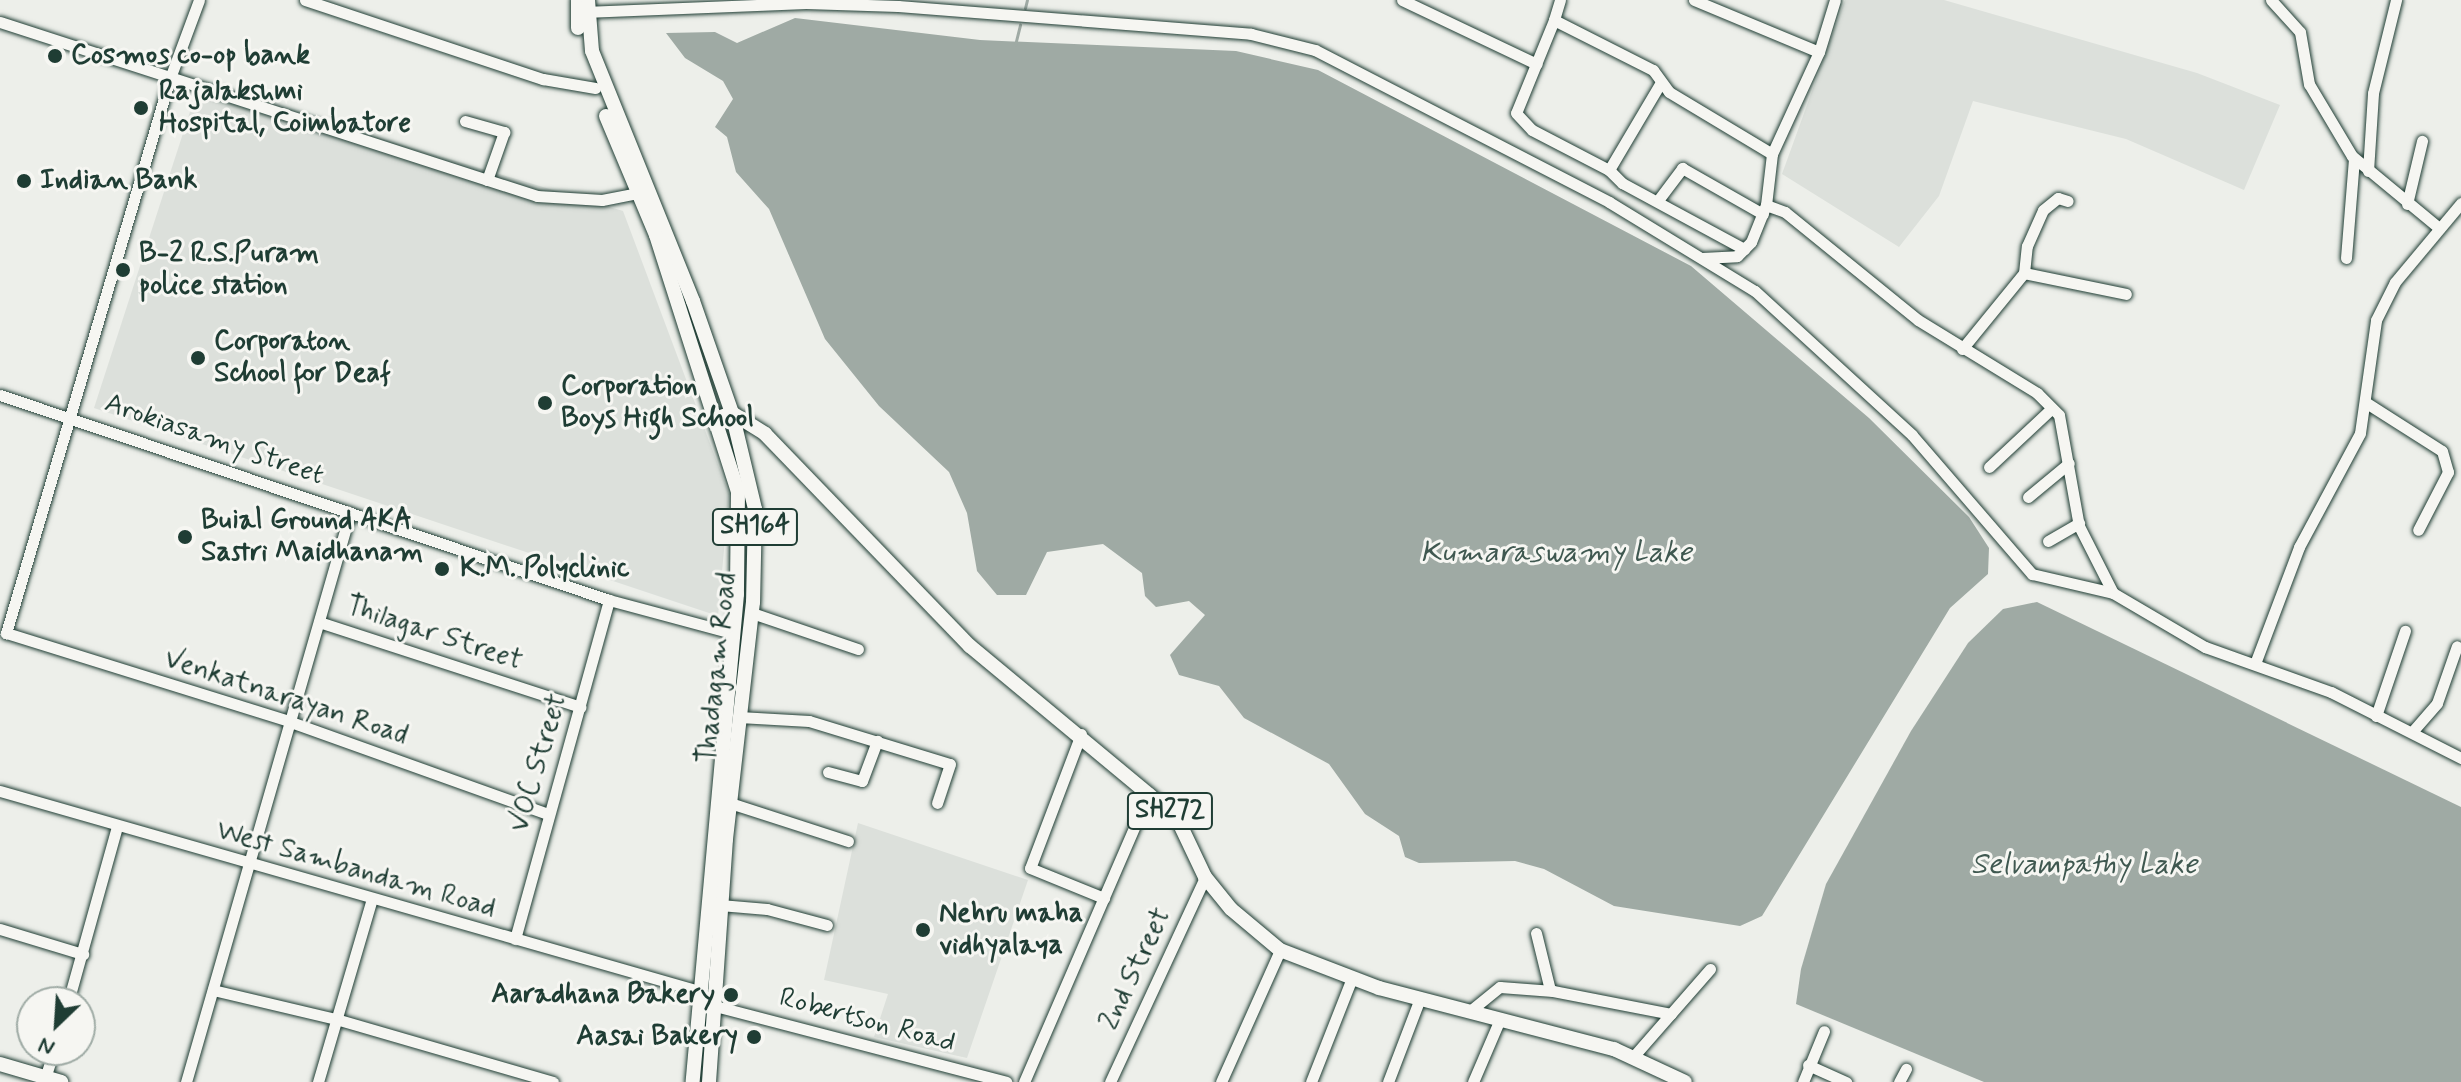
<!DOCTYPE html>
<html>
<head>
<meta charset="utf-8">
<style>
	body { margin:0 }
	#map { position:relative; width:2461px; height:1082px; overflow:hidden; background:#edefea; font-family:Mynerve,sans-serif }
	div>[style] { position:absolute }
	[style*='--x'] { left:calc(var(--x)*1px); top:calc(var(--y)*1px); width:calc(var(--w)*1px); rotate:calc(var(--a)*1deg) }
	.built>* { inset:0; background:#dce0db }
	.water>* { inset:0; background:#9faaa4 }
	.stream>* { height:3px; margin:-1.5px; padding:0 1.5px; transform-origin:1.5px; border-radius:1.5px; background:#9faaa4 }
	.roads { filter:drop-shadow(0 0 2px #1f3d34) drop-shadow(0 0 2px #1f3d34) }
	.minor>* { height:11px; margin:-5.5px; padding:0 5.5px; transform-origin:5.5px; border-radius:5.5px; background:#f6f6f2 }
	.major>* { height:14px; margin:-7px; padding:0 7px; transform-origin:7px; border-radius:7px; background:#f6f6f2 }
	.dots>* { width:22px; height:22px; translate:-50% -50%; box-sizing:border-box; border:4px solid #f6f6f2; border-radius:50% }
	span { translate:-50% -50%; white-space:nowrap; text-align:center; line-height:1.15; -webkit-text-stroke:6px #f6f6f2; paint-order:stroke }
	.shield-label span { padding:2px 6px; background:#f6f6f2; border:2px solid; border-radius:6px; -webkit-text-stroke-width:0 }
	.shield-label { font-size:26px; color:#1f3d34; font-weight:700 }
	.poi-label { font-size:28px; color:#1f3d34; font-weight:700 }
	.left { translate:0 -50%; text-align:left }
	.right { translate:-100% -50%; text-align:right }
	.street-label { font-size:28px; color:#1f3d34 }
	.water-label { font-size:30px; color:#3f5850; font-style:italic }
	.north { position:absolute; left:16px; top:986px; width:80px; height:80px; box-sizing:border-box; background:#f6f6f2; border:2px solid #a0aca6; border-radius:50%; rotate:205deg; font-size:22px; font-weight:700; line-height:32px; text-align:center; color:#1f3d34 }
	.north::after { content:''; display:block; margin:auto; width:28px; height:36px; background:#1f3d34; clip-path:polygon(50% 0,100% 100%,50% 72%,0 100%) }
</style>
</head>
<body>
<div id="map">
	<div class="built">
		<i style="clip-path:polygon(1845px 0,1944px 0,2197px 73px,2280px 105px,2244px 190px,2126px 139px,1973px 101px,1939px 196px,1899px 247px,1782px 174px)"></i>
		<i style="clip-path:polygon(199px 84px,623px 211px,729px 494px,718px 616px,94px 408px)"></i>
		<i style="clip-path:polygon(858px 823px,1028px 880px,967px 1058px,874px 1037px,888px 994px,824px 980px)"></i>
	</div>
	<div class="water">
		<i style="clip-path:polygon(795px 18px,980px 40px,1236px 51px,1318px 70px,1691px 266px,1869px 418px,1969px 517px,1989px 548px,1988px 574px,1950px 608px,1762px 916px,1740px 926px,1614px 906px,1544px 869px,1515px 861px,1419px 863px,1405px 857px,1399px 836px,1365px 814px,1329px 764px,1244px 718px,1219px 686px,1179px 675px,1170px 655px,1205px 615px,1189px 601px,1156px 607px,1145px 596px,1142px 573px,1103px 544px,1047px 552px,1026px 595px,997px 595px,977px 571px,967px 513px,949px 472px,879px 406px,825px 339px,769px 209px,736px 172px,727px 137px,715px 127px,733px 99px,723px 81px,685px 58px,666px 33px,715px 32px,737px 43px)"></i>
		<i style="clip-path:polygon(2037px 602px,2461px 807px,2461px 1082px,1984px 1082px,1796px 1004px,1801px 969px,1826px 884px,1911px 731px,1968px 643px,2003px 609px)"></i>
	</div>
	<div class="stream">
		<i style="--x:1025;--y:8;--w:8;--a:-76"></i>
		<i style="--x:1015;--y:45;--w:21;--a:-76"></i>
	</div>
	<div class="roads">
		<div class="minor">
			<i style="--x:199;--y:0;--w:83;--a:110.4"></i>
			<i style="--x:170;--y:78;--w:579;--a:106.46"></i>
			<i style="--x:6;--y:633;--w:295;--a:17.3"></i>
			<i style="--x:288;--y:721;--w:276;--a:19.7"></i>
			<i style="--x:305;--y:0;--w:251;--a:18.4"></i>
			<i style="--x:543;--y:79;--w:53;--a:9.8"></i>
			<i style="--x:1402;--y:0;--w:149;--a:25.4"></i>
			<i style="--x:1560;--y:0;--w:21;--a:107"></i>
			<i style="--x:1554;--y:20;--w:111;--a:26.8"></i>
			<i style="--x:1653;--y:70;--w:27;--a:54"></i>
			<i style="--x:1669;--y:92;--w:120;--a:31"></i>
			<i style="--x:1694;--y:0;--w:135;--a:22.6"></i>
			<i style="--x:2271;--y:0;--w:43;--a:47.8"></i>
			<i style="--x:2300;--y:32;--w:53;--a:80.2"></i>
			<i style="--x:2309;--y:84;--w:84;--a:59.2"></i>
			<i style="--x:2352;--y:156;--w:113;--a:39.6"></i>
			<i style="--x:584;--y:12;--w:222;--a:-2.3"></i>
			<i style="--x:806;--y:3;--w:92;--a:1.9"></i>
			<i style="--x:898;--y:6;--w:354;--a:4.5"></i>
			<i style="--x:1251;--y:34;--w:66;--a:14"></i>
			<i style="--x:1315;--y:50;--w:331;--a:27.3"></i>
			<i style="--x:1609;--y:202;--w:171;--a:31.4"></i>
			<i style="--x:1755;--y:291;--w:213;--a:42.5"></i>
			<i style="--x:1912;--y:435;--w:184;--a:49.2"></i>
			<i style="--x:2032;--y:574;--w:83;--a:13.2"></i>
			<i style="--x:2113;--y:593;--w:107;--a:30.4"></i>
			<i style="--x:2205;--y:647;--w:134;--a:19.7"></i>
			<i style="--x:2331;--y:692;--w:146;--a:26.9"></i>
			<i style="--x:1554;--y:20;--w:100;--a:112.2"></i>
			<i style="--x:1516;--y:113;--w:23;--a:47"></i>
			<i style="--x:1532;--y:130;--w:87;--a:27.5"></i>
			<i style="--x:1609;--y:170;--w:102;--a:-59.4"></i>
			<i style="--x:0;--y:22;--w:564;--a:17.95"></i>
			<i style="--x:537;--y:196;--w:65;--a:3.5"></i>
			<i style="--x:602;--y:200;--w:37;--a:-11"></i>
			<i style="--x:465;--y:121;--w:41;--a:15.8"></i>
			<i style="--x:504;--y:132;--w:51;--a:109.5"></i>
			<i style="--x:1608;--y:169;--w:20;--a:45"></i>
			<i style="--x:1622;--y:183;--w:139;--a:28.4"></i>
			<i style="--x:2368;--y:171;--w:78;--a:-86.3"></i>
			<i style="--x:2373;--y:93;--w:96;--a:-76.1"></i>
			<i style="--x:1659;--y:199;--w:39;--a:-53"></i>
			<i style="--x:1682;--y:168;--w:93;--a:29.6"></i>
			<i style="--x:2407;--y:204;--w:65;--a:-76.6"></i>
			<i style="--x:1766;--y:205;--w:20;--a:20"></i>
			<i style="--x:1785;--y:212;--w:171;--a:39.1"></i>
			<i style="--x:1918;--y:320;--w:140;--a:31.5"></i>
			<i style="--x:2037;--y:393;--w:31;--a:45"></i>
			<i style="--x:2059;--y:415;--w:113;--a:79.8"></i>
			<i style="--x:2079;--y:526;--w:75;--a:63.1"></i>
			<i style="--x:1702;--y:258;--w:35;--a:-3"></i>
			<i style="--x:1737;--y:256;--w:20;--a:-45"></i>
			<i style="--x:1751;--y:242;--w:40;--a:-68"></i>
			<i style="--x:1766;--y:205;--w:51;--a:-83.3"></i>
			<i style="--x:1772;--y:154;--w:112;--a:-65.3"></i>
			<i style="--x:1819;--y:52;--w:54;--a:-72.9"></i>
			<i style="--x:2346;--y:258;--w:100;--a:-85.4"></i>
			<i style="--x:2024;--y:273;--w:27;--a:-84"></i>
			<i style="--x:2027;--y:246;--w:39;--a:-66"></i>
			<i style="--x:2043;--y:210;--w:19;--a:-39"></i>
			<i style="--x:2058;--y:198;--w:10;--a:17"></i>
			<i style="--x:1962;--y:349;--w:98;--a:-50.8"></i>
			<i style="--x:2024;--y:273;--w:104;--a:11.6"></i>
			<i style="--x:0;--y:395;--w:643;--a:18.6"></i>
			<i style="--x:609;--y:600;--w:127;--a:15"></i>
			<i style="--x:2365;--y:402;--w:91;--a:32.5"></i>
			<i style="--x:2442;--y:451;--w:22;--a:74"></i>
			<i style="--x:2448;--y:472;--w:65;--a:117.3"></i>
			<i style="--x:1989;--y:467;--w:86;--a:-43.1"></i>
			<i style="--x:2028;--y:497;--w:53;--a:-39.7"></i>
			<i style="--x:2048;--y:541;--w:36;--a:-30"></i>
			<i style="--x:752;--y:613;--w:112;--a:18.8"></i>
			<i style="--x:319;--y:622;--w:275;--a:18"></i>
			<i style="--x:2256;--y:661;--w:122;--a:-69.3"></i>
			<i style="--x:2299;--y:547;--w:129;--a:-61.8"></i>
			<i style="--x:2360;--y:433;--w:114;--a:-81.9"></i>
			<i style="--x:2376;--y:320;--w:42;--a:-63.4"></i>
			<i style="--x:2395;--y:282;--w:103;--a:-50.1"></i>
			<i style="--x:2376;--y:716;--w:90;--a:-71.2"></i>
			<i style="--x:739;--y:717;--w:70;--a:3.3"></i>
			<i style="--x:809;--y:721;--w:147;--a:17"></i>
			<i style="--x:950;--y:764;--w:41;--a:108.4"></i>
			<i style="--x:2412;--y:732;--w:38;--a:-49"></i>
			<i style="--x:2437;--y:703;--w:60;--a:-70.7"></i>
			<i style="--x:1081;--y:734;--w:143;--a:110.8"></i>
			<i style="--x:1030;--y:868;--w:80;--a:22.1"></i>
			<i style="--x:828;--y:772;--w:35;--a:15"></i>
			<i style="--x:862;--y:781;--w:43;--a:-69.4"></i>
			<i style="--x:0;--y:791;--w:727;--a:15.97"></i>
			<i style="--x:699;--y:991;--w:22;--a:43"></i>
			<i style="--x:715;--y:1006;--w:301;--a:14.6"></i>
			<i style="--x:730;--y:803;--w:124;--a:17.9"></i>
			<i style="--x:720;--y:905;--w:47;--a:4.9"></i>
			<i style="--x:767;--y:909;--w:62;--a:14.9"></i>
			<i style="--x:0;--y:929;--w:87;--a:16.8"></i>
			<i style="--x:1536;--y:933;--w:59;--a:76.2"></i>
			<i style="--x:515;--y:939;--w:352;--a:-74.5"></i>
			<i style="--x:213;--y:990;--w:126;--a:13.3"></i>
			<i style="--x:336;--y:1019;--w:226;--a:16.2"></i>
			<i style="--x:68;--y:1002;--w:183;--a:-74.4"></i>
			<i style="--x:1470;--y:1011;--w:38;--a:-39"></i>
			<i style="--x:1500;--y:987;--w:53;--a:4.3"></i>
			<i style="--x:1553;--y:991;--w:120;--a:11"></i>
			<i style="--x:1633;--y:1057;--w:117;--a:-48.8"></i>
			<i style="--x:1808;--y:1065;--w:42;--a:24.1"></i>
			<i style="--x:45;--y:1078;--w:29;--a:-72"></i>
			<i style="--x:186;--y:1082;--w:592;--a:-73.92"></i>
			<i style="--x:318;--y:1082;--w:191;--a:-73.6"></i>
			<i style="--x:1024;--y:1082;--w:315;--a:-66.6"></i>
			<i style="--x:1110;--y:1082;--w:226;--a:-65.1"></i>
			<i style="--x:1221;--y:1082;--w:145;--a:-65.9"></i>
			<i style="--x:1311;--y:1082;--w:112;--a:-68.5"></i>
			<i style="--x:1388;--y:1082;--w:90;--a:-69.1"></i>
			<i style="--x:1473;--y:1082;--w:69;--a:-66.8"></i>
			<i style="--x:1803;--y:1082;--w:55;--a:-67.6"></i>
			<i style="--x:1899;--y:1082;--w:15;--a:-62"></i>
		</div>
		<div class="major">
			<i style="--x:578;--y:0;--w:28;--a:90"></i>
			<i style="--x:588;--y:0;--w:51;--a:85.5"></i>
			<i style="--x:592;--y:51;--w:270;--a:68"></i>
			<i style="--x:693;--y:301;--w:119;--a:70.8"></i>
			<i style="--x:732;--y:413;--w:99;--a:76.5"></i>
			<i style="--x:755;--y:509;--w:93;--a:91.2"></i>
			<i style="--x:753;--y:602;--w:239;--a:96.5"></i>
			<i style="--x:726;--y:839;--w:244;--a:94"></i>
			<i style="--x:606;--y:116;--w:129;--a:67.2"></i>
			<i style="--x:656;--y:235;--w:270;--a:72.3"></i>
			<i style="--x:738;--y:492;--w:102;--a:90.6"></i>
			<i style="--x:737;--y:594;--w:490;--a:95.2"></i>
			<i style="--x:718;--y:418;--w:15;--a:-20"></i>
			<i style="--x:732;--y:413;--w:39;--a:32"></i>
			<i style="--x:765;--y:434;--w:295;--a:46"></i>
			<i style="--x:970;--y:646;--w:269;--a:39.7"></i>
			<i style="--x:1177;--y:818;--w:65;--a:64.6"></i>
			<i style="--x:1205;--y:877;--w:41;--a:50.9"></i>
			<i style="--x:1231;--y:909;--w:64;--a:39.9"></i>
			<i style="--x:1280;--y:950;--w:106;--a:21"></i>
			<i style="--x:1379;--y:988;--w:243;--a:14.6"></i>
			<i style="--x:1614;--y:1049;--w:78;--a:24.9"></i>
			<i style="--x:0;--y:1064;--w:64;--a:16.4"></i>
		</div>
	</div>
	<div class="dots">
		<i style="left:55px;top:56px;background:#1f3d34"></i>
		<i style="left:141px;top:108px;background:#1f3d34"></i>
		<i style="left:24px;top:181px;background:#1f3d34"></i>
		<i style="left:123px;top:270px;background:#1f3d34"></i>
		<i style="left:198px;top:358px;background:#1f3d34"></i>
		<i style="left:545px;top:403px;background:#1f3d34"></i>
		<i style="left:185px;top:537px;background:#1f3d34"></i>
		<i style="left:442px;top:569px;background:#1f3d34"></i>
		<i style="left:923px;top:930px;background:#1f3d34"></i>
		<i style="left:731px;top:995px;background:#1f3d34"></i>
		<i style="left:754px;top:1037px;background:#1f3d34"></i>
	</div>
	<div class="shield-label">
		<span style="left:755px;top:527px">SH164</span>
		<span style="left:1170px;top:811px">SH272</span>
	</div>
	<div class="poi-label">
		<span class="left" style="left:71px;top:56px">Cosmos co-op bank</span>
		<span class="left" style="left:159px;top:108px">Rajalakshmi<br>Hospital, Coimbatore</span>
		<span class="left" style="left:40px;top:181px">Indian Bank</span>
		<span class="left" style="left:139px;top:270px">B-2 R.S.Puram<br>police station</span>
		<span class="left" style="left:214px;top:358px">Corporaton<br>School for Deaf</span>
		<span class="left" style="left:561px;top:403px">Corporation<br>Boys High School</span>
		<span class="left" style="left:201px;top:537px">Buial Ground AKA<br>Sastri Maidhanam</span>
		<span class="left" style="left:460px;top:569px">K.M. Polyclinic</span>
		<span class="left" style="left:939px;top:930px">Nehru maha<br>vidhyalaya</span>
		<span class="right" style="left:715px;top:995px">Aaradhana Bakery</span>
		<span class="right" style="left:738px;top:1037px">Aasai Bakery</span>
	</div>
	<div class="street-label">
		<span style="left:214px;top:440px;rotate:19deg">Arokiasamy Street</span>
		<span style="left:434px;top:634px;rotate:18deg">Thilagar Street</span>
		<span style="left:718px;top:668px;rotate:-84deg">Thadagam Road</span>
		<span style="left:286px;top:698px;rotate:18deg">Venkatnarayan Road</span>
		<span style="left:539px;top:763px;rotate:-74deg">VOC Street</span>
		<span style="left:356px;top:870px;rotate:16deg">West Sambandam Road</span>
		<span style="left:1136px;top:969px;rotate:-65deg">2nd Street</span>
		<span style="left:867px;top:1021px;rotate:15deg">Robertson Road</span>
	</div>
	<div class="water-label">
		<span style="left:1556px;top:553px">Kumaraswamy Lake</span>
		<span style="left:2084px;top:865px">Selvampathy Lake</span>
	</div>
	<div class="north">N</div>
</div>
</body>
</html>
